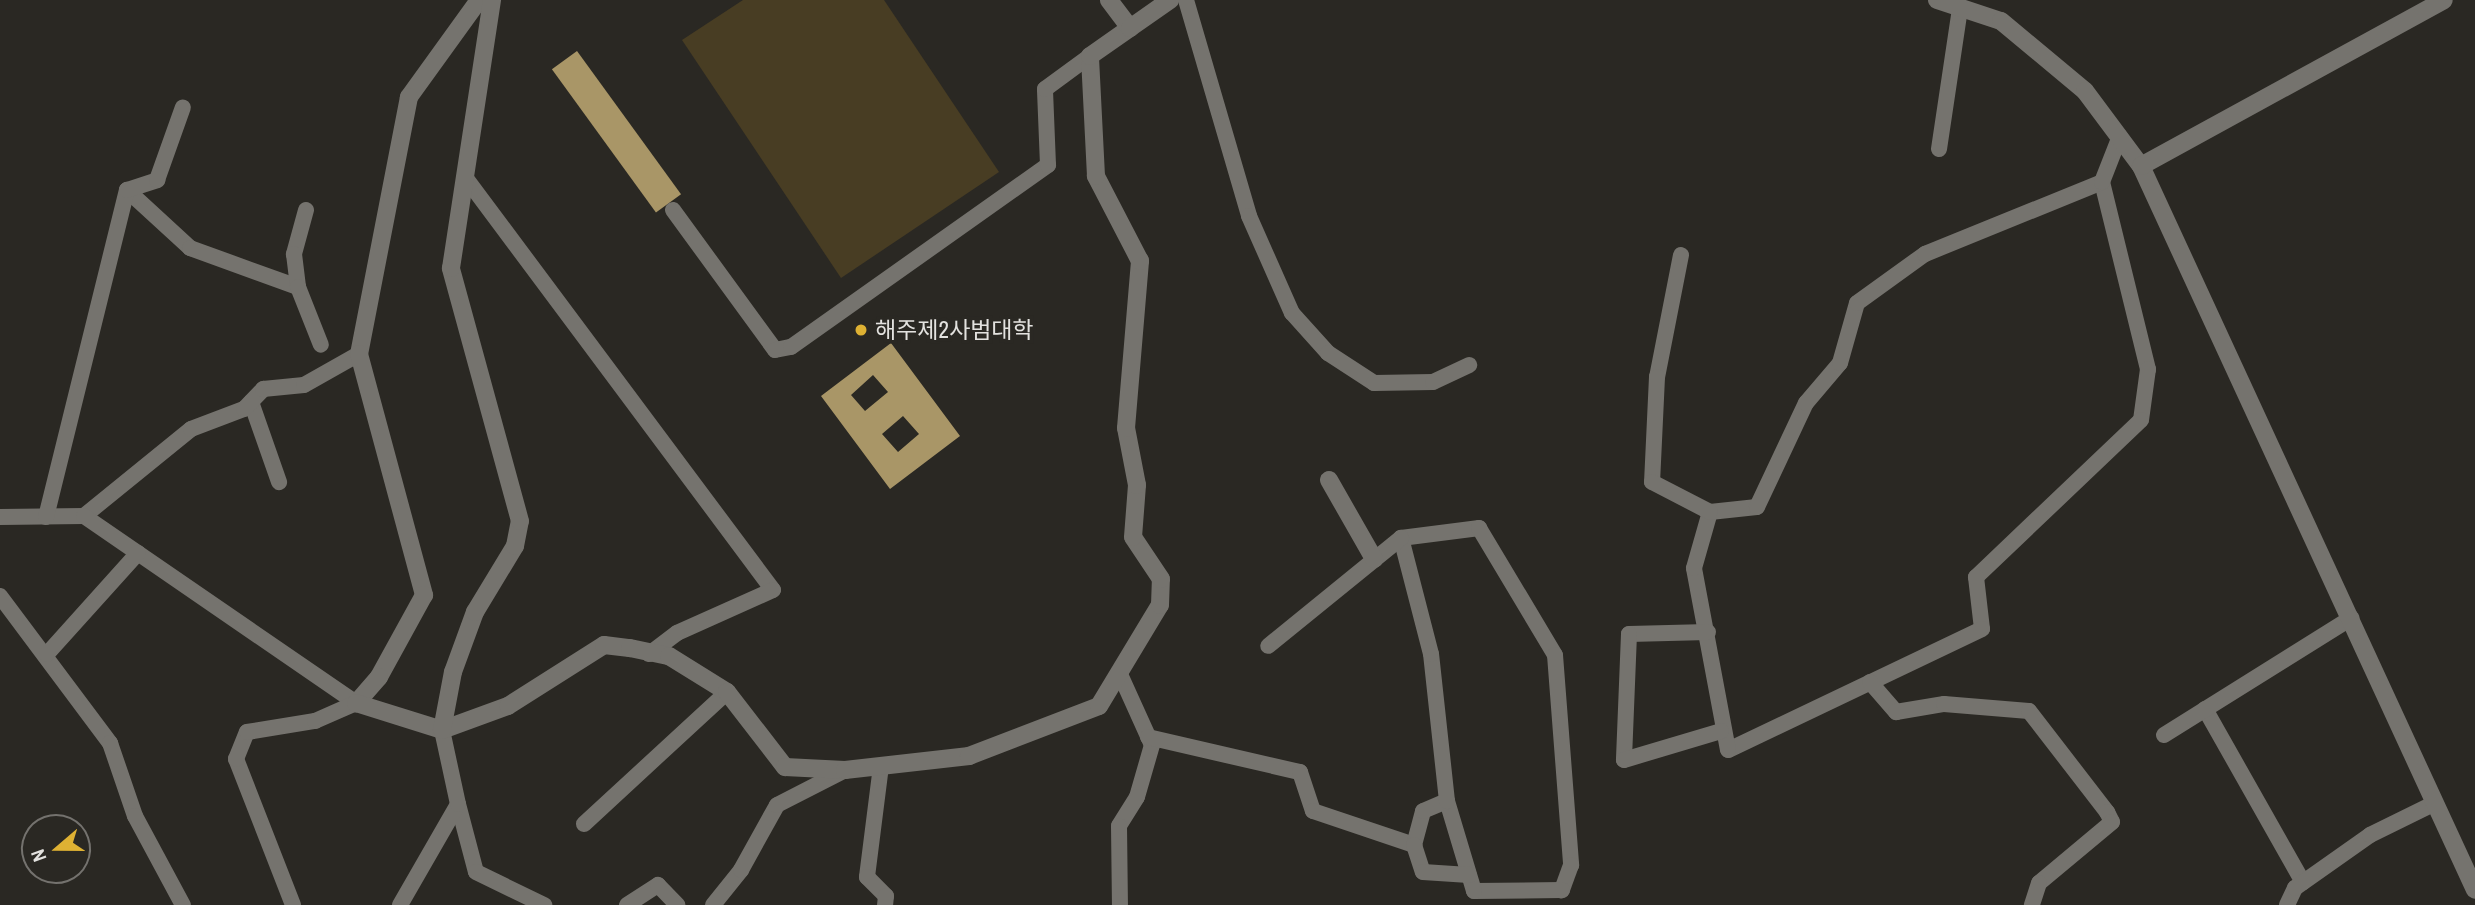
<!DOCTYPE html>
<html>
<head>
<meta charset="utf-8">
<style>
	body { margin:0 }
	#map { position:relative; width:2475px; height:905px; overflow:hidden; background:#2a2823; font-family:"Archivo Narrow","Noto Sans KR",sans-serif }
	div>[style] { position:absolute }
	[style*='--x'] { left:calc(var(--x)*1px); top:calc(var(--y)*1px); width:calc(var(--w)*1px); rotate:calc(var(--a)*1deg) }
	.green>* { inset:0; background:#483d23 }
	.building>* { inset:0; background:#a99667; transform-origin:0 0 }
	.street>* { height:16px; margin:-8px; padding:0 8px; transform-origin:8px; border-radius:8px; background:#75736e }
	.secondary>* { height:18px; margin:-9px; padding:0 9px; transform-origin:9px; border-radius:9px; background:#75736e }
	.dots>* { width:19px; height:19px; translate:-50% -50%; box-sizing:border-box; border:4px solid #2a2823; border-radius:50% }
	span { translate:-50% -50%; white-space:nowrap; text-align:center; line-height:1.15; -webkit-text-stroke:7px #2a2823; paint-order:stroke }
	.poi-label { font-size:23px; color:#e3e2df }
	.left { translate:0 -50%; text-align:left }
	.north { position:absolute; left:21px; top:814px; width:70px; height:70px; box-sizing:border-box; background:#2a2823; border:2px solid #74726e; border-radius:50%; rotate:250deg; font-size:19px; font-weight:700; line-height:28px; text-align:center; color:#e3e2df }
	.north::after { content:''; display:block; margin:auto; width:24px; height:32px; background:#deb133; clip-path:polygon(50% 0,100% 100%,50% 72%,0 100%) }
</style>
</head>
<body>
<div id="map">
	<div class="green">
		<i style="clip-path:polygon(743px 0,884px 0,999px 172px,841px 278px,682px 40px)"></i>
	</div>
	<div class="building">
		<i style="left:577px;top:51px;width:177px;height:31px;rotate:54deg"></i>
		<i style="clip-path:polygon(evenodd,891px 343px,960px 436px,890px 489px,821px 396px,891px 343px,873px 375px,888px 392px,865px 411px,851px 395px,873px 375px,891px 343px,903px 416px,919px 434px,898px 452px,882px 434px,903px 416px)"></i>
	</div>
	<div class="street">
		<i style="--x:1186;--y:0;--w:225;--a:73.7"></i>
		<i style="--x:1249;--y:216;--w:106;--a:66.1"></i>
		<i style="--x:1292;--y:313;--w:54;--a:48"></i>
		<i style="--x:1328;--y:353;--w:55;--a:33.1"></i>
		<i style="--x:1374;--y:383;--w:59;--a:-1"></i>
		<i style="--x:1433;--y:382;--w:40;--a:-25"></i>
		<i style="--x:1939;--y:149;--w:143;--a:-81.5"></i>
		<i style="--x:465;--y:177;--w:515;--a:53.29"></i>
		<i style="--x:773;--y:590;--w:105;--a:155.9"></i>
		<i style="--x:677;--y:633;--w:35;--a:143"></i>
		<i style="--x:2102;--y:182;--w:193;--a:76.2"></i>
		<i style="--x:2148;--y:369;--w:51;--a:97.8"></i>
		<i style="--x:2141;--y:420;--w:228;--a:136.4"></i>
		<i style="--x:1976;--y:577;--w:52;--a:83.4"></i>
		<i style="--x:1982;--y:629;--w:281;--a:154.5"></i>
		<i style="--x:1728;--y:750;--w:185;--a:-100.6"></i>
		<i style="--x:1694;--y:568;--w:58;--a:-74.1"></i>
		<i style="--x:1710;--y:512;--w:47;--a:-6.1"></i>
		<i style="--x:1757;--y:507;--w:115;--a:-64.8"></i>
		<i style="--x:1806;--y:403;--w:52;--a:-49.6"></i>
		<i style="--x:1840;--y:363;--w:62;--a:-74.2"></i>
		<i style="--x:1857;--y:303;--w:84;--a:-35.8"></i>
		<i style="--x:1925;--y:254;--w:191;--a:-22.1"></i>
		<i style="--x:2102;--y:182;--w:49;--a:-68.6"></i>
		<i style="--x:127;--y:190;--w:86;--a:42.6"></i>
		<i style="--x:190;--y:248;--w:115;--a:19.9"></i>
		<i style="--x:306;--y:210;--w:46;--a:105.3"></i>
		<i style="--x:294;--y:254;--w:33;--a:83"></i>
		<i style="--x:298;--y:287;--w:62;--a:68.4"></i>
		<i style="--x:673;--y:210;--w:173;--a:53.9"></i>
		<i style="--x:775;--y:350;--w:16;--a:-11"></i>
		<i style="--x:791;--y:347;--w:315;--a:-35.3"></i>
		<i style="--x:1048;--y:165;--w:76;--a:-92.3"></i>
		<i style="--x:1045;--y:89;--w:56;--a:-36.3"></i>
		<i style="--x:1681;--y:255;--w:124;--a:101.1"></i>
		<i style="--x:1657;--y:377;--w:105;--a:92.7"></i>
		<i style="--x:1652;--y:482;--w:65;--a:27.3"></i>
		<i style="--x:251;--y:402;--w:85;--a:70.7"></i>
		<i style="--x:84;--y:516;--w:138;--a:-39.1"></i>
		<i style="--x:191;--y:429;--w:57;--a:-20.7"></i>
		<i style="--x:244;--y:409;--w:28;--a:-46"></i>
		<i style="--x:263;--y:389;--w:41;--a:-5.6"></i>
		<i style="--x:304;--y:385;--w:63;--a:-29.4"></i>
		<i style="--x:0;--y:517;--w:84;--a:-0.7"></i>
		<i style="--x:84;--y:516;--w:330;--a:34.5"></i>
		<i style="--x:46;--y:517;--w:337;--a:-76.1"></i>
		<i style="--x:127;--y:190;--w:32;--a:-18"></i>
		<i style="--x:157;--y:180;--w:77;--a:-70.4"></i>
		<i style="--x:1401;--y:538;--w:79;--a:-7.3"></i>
		<i style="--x:1479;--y:528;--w:148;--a:59.1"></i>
		<i style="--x:1555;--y:655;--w:211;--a:85.6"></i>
		<i style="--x:1571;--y:865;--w:27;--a:110"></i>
		<i style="--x:1562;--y:890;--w:88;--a:179.3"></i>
		<i style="--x:1474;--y:891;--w:94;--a:-106.7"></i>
		<i style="--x:0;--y:596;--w:184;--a:53.2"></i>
		<i style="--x:110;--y:743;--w:77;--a:71.1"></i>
		<i style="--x:135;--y:816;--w:101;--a:61.7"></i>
		<i style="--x:1708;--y:632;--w:79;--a:178.5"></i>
		<i style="--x:1629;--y:634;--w:126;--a:92.3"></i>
		<i style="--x:1624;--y:760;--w:101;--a:-16.6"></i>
		<i style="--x:47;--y:654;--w:136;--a:-48"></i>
		<i style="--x:1119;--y:672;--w:80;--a:65.7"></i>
		<i style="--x:1152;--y:745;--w:54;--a:106.1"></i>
		<i style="--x:1137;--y:797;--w:34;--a:122"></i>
		<i style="--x:1119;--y:826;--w:79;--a:89.3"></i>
		<i style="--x:1870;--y:682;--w:40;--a:49"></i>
		<i style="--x:1896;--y:712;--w:49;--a:-9.5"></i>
		<i style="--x:1944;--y:704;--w:85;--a:4.7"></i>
		<i style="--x:2029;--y:711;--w:128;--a:52.3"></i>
		<i style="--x:2107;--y:812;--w:11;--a:63"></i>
		<i style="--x:2112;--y:822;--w:95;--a:140.1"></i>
		<i style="--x:2039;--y:883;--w:23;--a:108"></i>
		<i style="--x:2205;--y:709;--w:199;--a:60.5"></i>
		<i style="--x:2164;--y:735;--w:221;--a:-32"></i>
		<i style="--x:1148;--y:737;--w:156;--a:13"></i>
		<i style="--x:1300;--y:772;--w:41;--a:71.6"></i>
		<i style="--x:1313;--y:811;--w:107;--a:18.6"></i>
		<i style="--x:1414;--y:845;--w:35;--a:-75"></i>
		<i style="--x:1423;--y:811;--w:26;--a:-23"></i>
		<i style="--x:1447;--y:801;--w:148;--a:-96.2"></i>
		<i style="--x:1431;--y:654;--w:120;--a:-104.5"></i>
		<i style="--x:1401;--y:538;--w:171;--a:140.9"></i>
		<i style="--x:881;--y:766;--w:112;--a:97.2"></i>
		<i style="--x:867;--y:877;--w:27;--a:45"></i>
		<i style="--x:886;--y:896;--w:9;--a:96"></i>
		<i style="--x:458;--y:804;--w:70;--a:75.2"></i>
		<i style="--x:476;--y:872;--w:76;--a:25.9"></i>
		<i style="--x:584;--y:824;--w:195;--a:-42.7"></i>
		<i style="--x:1414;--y:845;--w:28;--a:72"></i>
		<i style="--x:1423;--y:872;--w:46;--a:3.7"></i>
		<i style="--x:293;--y:905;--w:157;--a:-111.3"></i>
		<i style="--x:236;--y:759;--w:29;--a:-68"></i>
		<i style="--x:247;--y:732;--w:69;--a:-9.2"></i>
		<i style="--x:315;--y:721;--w:45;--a:-23.7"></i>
		<i style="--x:400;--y:905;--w:116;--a:-60.1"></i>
		<i style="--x:458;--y:804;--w:76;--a:-102.2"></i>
		<i style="--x:627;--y:905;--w:37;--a:-33"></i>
		<i style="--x:658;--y:885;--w:28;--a:46"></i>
		<i style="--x:713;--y:905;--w:45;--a:-51.3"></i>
		<i style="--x:741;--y:870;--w:74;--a:-61"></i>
		<i style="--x:777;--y:805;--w:76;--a:-27.2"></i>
		<i style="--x:2287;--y:905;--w:19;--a:-65"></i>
		<i style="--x:2295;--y:888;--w:92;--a:-35.2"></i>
		<i style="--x:2370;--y:835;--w:72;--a:-26.2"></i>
	</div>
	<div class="secondary">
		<i style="--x:479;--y:0;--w:120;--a:125.8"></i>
		<i style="--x:409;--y:97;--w:262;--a:101"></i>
		<i style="--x:359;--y:354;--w:250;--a:74.9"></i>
		<i style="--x:424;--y:595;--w:94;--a:118.8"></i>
		<i style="--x:379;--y:677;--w:35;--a:131"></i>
		<i style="--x:356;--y:703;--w:90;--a:17.4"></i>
		<i style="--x:442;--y:730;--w:70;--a:-20"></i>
		<i style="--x:508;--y:706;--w:114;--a:-32.4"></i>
		<i style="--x:604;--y:645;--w:26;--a:7"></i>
		<i style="--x:630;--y:648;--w:40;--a:12"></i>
		<i style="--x:669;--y:656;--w:68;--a:31.8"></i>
		<i style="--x:727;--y:692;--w:95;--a:52.3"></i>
		<i style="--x:785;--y:767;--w:60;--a:2.9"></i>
		<i style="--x:845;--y:770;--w:125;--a:-6.4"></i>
		<i style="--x:969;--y:756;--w:139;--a:-21"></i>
		<i style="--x:1099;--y:706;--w:118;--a:-58.9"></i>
		<i style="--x:1160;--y:605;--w:26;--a:-88"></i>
		<i style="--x:1161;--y:579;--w:50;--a:-123.7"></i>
		<i style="--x:1133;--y:537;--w:52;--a:-85.6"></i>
		<i style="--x:1137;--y:485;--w:58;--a:-100.9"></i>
		<i style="--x:1126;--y:428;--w:168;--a:-85.2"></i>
		<i style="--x:1140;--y:261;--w:96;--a:-117.4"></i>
		<i style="--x:1096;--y:176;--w:120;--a:-92.9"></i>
		<i style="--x:1090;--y:56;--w:49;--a:-35"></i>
		<i style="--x:1130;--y:28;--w:35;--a:-127"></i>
		<i style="--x:1937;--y:0;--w:67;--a:18.2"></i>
		<i style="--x:2001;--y:21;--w:109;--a:39.8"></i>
		<i style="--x:2085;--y:91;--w:94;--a:53.3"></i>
		<i style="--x:2141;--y:166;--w:797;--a:65.23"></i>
		<i style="--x:1130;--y:28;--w:49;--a:-35"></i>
		<i style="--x:2141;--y:166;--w:345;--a:-28.7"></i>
		<i style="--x:1329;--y:480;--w:91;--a:60.3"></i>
		<i style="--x:442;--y:730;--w:59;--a:-79.3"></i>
		<i style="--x:453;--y:672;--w:64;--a:-69.9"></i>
		<i style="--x:475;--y:612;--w:77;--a:-58.8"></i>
		<i style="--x:515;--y:546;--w:25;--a:-79"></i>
		<i style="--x:520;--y:521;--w:262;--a:-105.3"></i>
		<i style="--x:451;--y:268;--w:271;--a:-81.3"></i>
	</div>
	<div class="dots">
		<i style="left:861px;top:330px;background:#deb133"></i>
	</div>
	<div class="poi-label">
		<span class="left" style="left:875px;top:330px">해주제2사범대학</span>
	</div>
	<div class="north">N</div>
</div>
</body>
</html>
